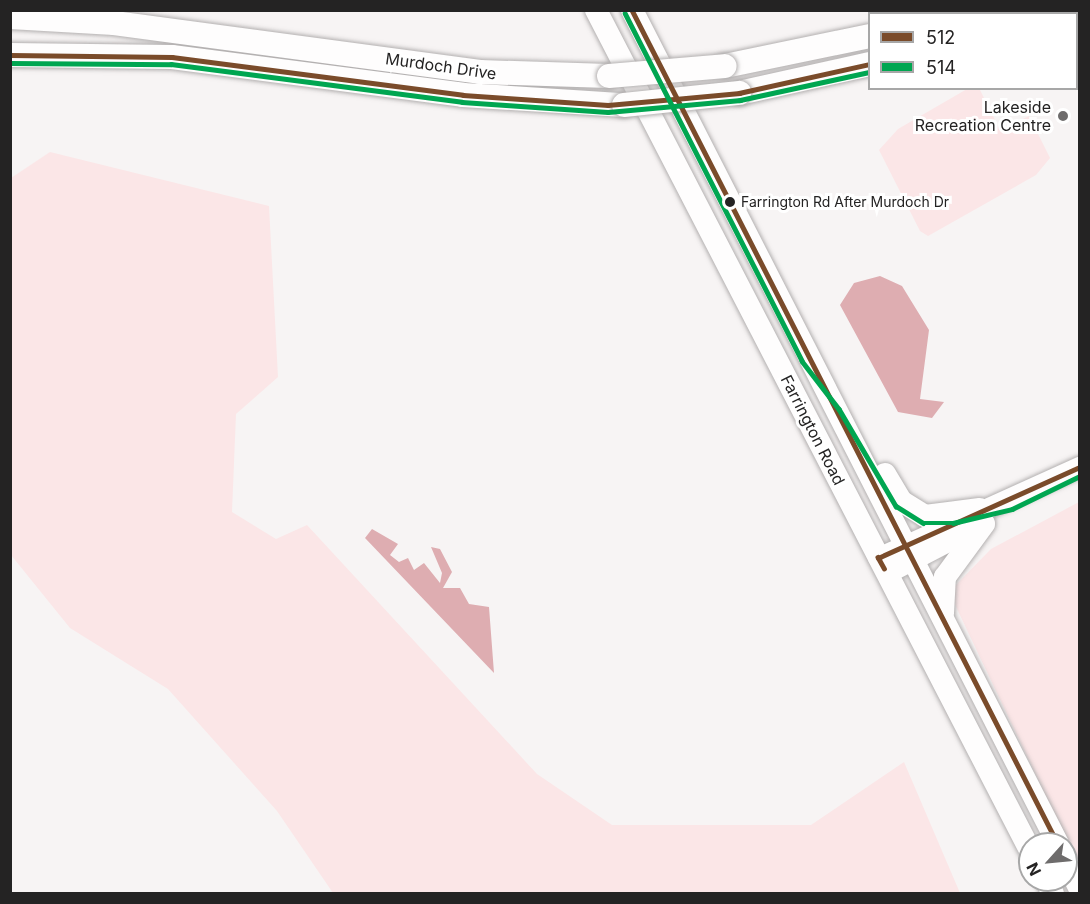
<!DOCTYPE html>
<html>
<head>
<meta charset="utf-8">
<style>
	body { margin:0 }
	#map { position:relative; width:1090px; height:904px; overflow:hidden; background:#f7f4f4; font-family:Inter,sans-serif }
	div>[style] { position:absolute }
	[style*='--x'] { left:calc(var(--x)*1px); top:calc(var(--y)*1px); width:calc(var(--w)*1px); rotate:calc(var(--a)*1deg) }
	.green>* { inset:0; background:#fbe6e7 }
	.water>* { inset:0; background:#deadb1 }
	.roads { filter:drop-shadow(0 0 2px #b3b0b0) drop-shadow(0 0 2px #b3b0b0) }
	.tertiary>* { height:20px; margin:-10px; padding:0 10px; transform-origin:10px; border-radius:10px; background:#fefdfd }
	.secondary>* { height:22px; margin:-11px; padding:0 11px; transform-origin:11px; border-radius:11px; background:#fefdfd }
	.primary>* { height:24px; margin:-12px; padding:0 12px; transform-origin:12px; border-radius:12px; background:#fefdfd }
	.bridges { filter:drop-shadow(0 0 2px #b3b0b0) drop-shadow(0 0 2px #b3b0b0) }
	.primary-bridge>* { height:24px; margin:-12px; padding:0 12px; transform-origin:12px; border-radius:12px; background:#fefdfd }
	.bus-1>* { height:4.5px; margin:-2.25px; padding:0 2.25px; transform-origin:2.25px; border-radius:2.25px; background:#7a4b2a }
	.bus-2>* { height:4.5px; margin:-2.25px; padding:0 2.25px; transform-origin:2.25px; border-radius:2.25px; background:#00a651 }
	.dots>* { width:16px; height:16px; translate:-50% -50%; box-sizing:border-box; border:3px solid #fff; border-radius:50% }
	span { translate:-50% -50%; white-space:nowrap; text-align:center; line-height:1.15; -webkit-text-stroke:6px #fff; paint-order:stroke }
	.bus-label { font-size:14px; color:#242323 }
	.left { translate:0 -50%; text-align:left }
	.street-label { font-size:16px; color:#242323 }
	.poi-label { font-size:16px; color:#242323 }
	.right { translate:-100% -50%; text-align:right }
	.frame { position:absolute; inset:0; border:12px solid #242323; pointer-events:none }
	.legend { position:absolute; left:868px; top:12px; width:210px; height:78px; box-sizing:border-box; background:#fff; border:2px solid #a7a7a7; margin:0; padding:8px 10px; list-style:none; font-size:18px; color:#242323 }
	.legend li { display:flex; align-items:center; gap:12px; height:30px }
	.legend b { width:30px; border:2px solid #a7a7a7 }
	.north { position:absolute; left:1018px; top:832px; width:60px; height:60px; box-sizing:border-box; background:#fff; border:2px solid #a7a7a7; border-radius:50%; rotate:243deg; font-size:16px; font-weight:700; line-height:24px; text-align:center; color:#242323 }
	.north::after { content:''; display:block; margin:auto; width:21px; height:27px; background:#6e6c6c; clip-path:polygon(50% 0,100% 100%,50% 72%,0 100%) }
</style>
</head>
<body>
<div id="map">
	<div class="green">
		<i style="clip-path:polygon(979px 88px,1000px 130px,1029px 116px,1050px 158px,1036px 175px,928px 236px,920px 231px,879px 150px,898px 129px,967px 89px)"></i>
		<i style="clip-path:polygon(50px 152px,269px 206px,278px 377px,236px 414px,232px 512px,276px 539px,307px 525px,537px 774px,612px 825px,811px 825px,904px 762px,960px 893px,333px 893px,277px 811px,168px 689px,70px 628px,11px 555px,11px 178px)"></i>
		<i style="clip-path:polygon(1079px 502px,1079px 866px,949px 592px,991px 549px)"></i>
	</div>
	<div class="water">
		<i style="clip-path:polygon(880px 276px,902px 286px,929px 330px,920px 399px,944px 402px,932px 418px,898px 412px,840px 305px,854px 283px)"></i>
		<i style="clip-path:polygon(372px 529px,398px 544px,390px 555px,399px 562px,408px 558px,414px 570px,424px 563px,440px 583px,442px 573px,431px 547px,440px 549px,452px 572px,443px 588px,460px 588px,469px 604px,489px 607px,494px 673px,365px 538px)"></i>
	</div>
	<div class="roads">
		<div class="tertiary">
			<i style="--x:878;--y:558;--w:222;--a:-24.3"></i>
			<i style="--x:887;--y:574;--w:110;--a:-27.5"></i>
		</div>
		<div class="secondary">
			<i style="--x:596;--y:10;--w:945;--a:62.68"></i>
			<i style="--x:632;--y:10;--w:936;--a:62.94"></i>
			<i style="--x:885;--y:474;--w:31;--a:59"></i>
			<i style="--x:901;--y:501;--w:28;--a:32"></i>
			<i style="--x:925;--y:516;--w:55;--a:-7.3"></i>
			<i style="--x:943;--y:613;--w:36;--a:-87"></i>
			<i style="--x:945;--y:577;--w:66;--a:-53.7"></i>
			<i style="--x:1066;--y:861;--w:32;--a:64"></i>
			<i style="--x:1046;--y:880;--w:16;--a:63"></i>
		</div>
		<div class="primary">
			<i style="--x:938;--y:14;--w:9;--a:-27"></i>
			<i style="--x:1004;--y:14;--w:8;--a:-30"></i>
			<i style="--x:10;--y:17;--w:104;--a:3.3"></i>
			<i style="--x:114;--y:23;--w:369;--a:7.6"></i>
			<i style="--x:480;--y:72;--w:129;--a:1.8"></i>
			<i style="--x:10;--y:55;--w:162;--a:0.7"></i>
			<i style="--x:172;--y:57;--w:293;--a:7.4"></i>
			<i style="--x:463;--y:95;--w:161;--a:3.6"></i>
			<i style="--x:725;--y:66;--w:148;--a:-11.7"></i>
			<i style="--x:739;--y:93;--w:134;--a:-12.5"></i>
		</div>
	</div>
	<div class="bridges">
		<div class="primary-bridge">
			<i style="--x:609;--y:76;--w:116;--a:-4.9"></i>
			<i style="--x:624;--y:105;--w:116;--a:-6"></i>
		</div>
	</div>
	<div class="bus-1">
		<i style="--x:632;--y:10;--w:936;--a:62.94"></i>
		<i style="--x:10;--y:55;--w:162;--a:0.7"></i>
		<i style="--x:172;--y:57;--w:293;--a:7.4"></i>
		<i style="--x:463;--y:95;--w:145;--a:3.9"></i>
		<i style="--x:608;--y:105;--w:132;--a:-5.2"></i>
		<i style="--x:739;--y:93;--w:134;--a:-12.5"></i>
		<i style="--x:884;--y:569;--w:13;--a:-119"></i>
		<i style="--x:878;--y:558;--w:222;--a:-24.3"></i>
	</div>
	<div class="bus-2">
		<i style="--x:625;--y:13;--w:390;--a:63"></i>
		<i style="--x:802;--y:361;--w:61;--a:52.4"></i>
		<i style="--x:839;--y:409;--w:113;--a:59.6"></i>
		<i style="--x:896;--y:506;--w:32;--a:32"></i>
		<i style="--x:923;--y:523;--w:30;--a:0"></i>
		<i style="--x:953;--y:523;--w:61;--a:-13.3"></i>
		<i style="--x:1012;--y:509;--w:76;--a:-25.9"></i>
		<i style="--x:10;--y:63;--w:161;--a:0.4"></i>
		<i style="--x:171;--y:64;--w:293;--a:7.4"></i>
		<i style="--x:462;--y:102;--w:146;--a:3.9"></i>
		<i style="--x:608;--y:112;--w:133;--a:-5.2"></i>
		<i style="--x:740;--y:100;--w:133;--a:-12.2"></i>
	</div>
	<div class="dots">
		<i style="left:1063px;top:116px;background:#6e6c6c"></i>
		<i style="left:730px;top:202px;background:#242323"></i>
	</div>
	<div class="bus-label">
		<span class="left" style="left:741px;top:202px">Farrington Rd After Murdoch Dr</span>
	</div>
	<div class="street-label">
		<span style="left:441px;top:66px;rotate:8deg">Murdoch Drive</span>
		<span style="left:813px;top:430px;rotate:63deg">Farrington Road</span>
	</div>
	<div class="poi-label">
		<span class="right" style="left:1051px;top:116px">Lakeside<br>Recreation Centre</span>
	</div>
	<div class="frame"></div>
	<ul class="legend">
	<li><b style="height:8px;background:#7a4b2a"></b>512</li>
	<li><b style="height:8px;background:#00a651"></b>514</li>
	</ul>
	<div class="north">N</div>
</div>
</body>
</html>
